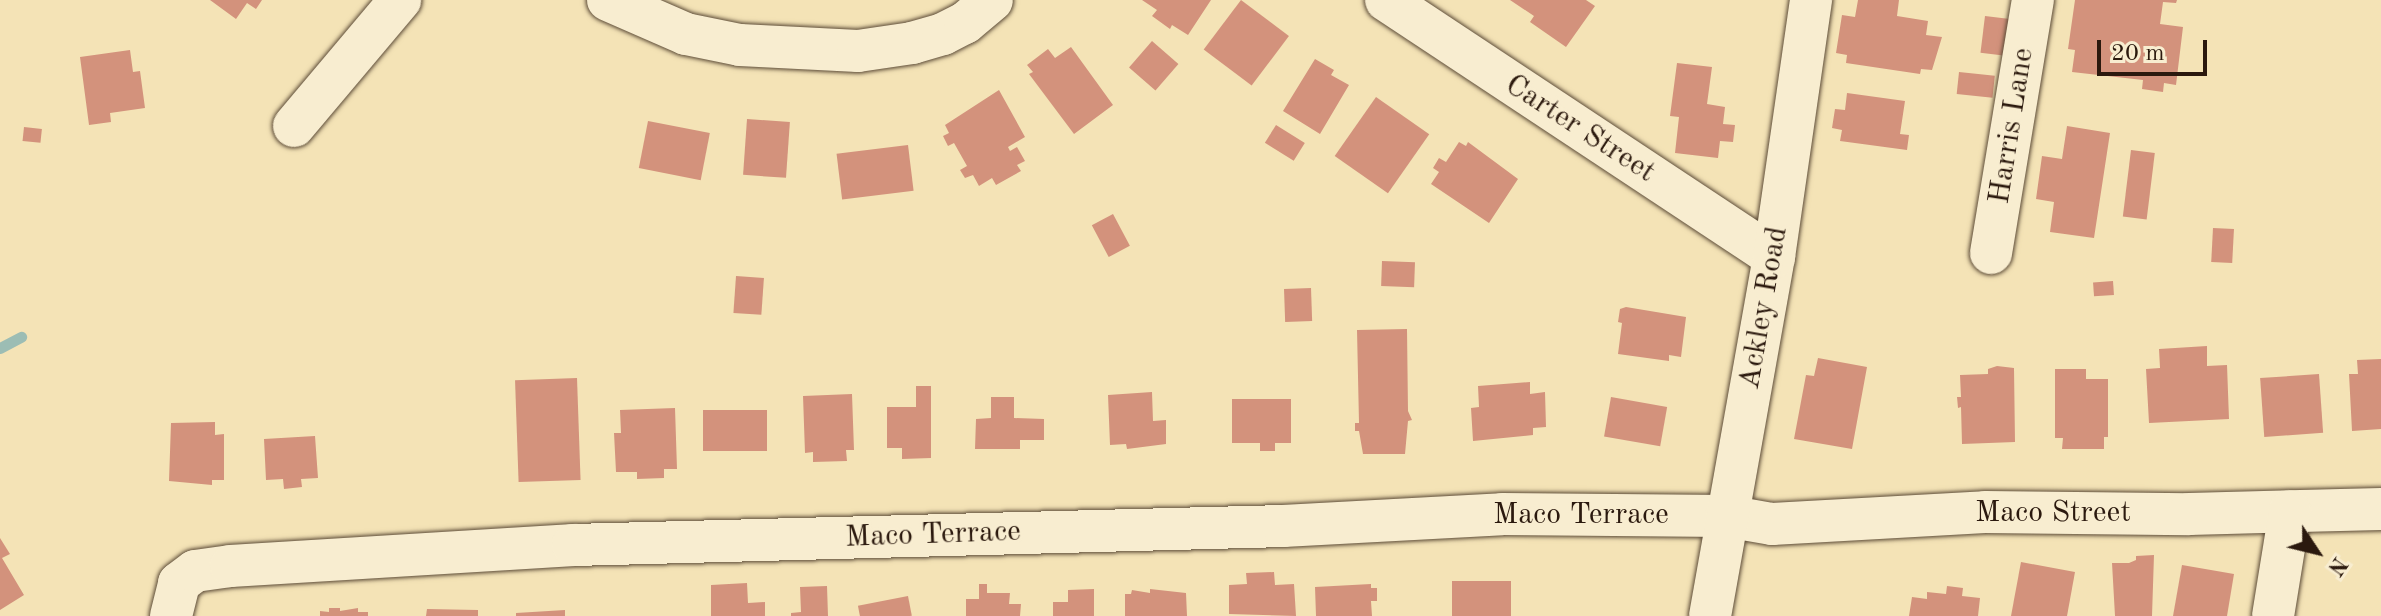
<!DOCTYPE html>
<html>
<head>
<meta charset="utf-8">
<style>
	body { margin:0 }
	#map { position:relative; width:2381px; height:616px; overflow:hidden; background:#f4e3b6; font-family:"Old Standard TT",serif }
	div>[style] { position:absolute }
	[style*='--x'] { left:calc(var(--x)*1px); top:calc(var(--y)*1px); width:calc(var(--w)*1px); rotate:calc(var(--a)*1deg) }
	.stream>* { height:11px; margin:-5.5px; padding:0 5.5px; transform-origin:5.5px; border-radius:5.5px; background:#9cbdb4 }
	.building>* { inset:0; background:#d3927c; transform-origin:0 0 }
	.roads { filter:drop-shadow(0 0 2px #5d4c38) drop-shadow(0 0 2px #5d4c38) }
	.minor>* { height:42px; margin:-21px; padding:0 21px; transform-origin:21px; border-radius:21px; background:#f8edd0 }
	span { translate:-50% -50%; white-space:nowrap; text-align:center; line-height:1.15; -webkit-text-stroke:6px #f8edd0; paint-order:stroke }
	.street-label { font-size:30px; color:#2b190e }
	.north { position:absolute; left:2277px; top:512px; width:80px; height:80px; -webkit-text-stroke:6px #f8edd0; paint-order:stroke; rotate:125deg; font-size:22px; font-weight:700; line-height:32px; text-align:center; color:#2b190e }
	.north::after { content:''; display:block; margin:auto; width:28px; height:36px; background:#2b190e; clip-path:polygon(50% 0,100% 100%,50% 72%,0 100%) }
	.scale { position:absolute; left:2097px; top:40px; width:110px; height:36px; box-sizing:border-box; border:4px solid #2b190e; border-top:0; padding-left:10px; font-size:24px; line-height:28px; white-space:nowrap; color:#2b190e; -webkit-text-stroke:6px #f8edd0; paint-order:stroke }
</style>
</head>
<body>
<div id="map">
	<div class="stream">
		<i style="--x:0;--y:348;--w:24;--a:-28"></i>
	</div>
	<div class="building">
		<i style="clip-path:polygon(210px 0,262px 0,256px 9px,247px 3px,236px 19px)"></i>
		<i style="clip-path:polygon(1142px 0,1211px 0,1188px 35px,1172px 25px,1170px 29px,1152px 16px,1157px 10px)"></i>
		<i style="left:1241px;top:0;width:60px;height:62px;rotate:37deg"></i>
		<i style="clip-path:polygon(1510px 0,1586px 0,1595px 6px,1566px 47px,1530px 22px,1534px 16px)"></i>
		<i style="clip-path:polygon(1858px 0,1899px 0,1897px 16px,1928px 21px,1926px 35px,1942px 37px,1932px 70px,1921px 69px,1920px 74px,1846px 63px,1847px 55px,1836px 53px,1842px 15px,1855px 17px)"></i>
		<i style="clip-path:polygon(2075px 0,2177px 0,2176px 3px,2163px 2px,2160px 24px,2183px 27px,2176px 85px,2164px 83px,2163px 92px,2142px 89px,2143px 80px,2072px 72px,2075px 50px,2068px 49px)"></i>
		<i style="left:1985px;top:16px;width:25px;height:37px;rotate:7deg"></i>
		<i style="left:1152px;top:41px;width:35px;height:35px;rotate:41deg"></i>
		<i style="clip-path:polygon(1071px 47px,1113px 105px,1074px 134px,1029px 74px,1033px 72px,1027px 65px,1048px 49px,1055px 58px)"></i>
		<i style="clip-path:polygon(130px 50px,133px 72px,140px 71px,145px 108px,110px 113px,111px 122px,89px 125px,80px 57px)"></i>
		<i style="clip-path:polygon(1315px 59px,1334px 70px,1331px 75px,1349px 85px,1320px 134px,1283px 111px)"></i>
		<i style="clip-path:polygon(1677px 63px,1712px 67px,1707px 104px,1725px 107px,1723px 124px,1735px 125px,1733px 142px,1720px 141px,1718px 158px,1675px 153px,1679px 117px,1670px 116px)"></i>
		<i style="left:1959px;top:72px;width:36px;height:22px;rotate:6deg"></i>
		<i style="clip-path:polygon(999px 90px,1025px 137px,1008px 147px,1010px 151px,1017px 147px,1025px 161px,1017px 165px,1021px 171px,996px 185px,992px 178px,979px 186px,973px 175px,965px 178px,960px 170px,967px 166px,954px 143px,948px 146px,943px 136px,949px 133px,945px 125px)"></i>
		<i style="clip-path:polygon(1847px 93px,1905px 101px,1900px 134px,1909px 135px,1907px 150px,1840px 141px,1842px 130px,1832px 128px,1835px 109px,1845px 110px)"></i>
		<i style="left:1376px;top:97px;width:65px;height:72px;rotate:35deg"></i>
		<i style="left:747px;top:119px;width:43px;height:56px;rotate:4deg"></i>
		<i style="left:648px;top:121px;width:63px;height:48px;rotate:11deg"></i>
		<i style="left:1276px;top:125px;width:34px;height:21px;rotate:32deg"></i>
		<i style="clip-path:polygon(2067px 126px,2110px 133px,2094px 238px,2050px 232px,2054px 202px,2036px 199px,2042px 156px,2062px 159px)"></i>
		<i style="left:24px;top:127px;width:18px;height:14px;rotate:6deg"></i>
		<i style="clip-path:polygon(1459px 142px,1466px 146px,1468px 142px,1518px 179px,1489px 223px,1431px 184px,1439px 172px,1433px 168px,1439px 158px,1446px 162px)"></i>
		<i style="left:908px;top:145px;width:46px;height:72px;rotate:83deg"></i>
		<i style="left:2131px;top:150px;width:24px;height:67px;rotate:7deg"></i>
		<i style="left:1113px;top:214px;width:36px;height:24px;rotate:62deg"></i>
		<i style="left:2213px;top:228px;width:21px;height:34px;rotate:3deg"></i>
		<i style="left:1382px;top:261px;width:33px;height:25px;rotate:2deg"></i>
		<i style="left:736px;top:276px;width:28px;height:37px;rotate:4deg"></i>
		<i style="left:2113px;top:281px;width:14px;height:20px;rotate:86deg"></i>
		<i style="left:1311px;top:288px;width:33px;height:27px;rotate:88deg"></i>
		<i style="clip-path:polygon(1626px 307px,1686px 317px,1681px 357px,1669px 355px,1669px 361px,1618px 354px,1622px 323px,1618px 322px,1620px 309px)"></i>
		<i style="clip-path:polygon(1407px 329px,1408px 411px,1412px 420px,1408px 421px,1405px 454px,1363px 454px,1359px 431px,1355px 431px,1355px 423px,1359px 423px,1357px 330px)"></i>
		<i style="clip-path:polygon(2207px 346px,2207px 366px,2227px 365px,2229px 419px,2149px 423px,2146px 369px,2160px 368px,2159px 349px)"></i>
		<i style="clip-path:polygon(1818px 358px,1867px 367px,1852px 449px,1794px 439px,1806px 375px,1814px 376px)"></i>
		<i style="clip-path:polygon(2381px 359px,2381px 429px,2352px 431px,2349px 374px,2358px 374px,2357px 360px)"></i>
		<i style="clip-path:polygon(1997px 366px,2014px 368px,2015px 442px,1962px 444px,1961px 407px,1958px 408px,1957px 397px,1961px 397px,1960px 375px,1988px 374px,1988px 369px)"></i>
		<i style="clip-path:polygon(2055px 369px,2086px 369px,2086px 379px,2108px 379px,2108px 437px,2104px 437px,2104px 449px,2062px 449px,2063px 438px,2055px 438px)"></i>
		<i style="left:2319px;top:374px;width:59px;height:59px;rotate:86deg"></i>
		<i style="left:577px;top:378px;width:102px;height:62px;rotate:88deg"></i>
		<i style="clip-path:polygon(1530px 382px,1530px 394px,1545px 392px,1546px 427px,1533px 428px,1533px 435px,1473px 441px,1471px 408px,1479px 407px,1478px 386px)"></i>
		<i style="clip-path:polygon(916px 386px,931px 386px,931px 458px,902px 459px,902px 448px,887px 448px,887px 407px,916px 407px)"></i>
		<i style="clip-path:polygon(1152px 392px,1153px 421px,1166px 420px,1166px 444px,1127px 449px,1126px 444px,1110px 445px,1108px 395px)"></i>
		<i style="clip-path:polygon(852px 394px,854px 450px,846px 450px,847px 461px,813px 462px,813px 452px,805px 453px,803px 396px)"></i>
		<i style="clip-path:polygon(991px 397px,1014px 397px,1014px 418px,1044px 419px,1044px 440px,1020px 440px,1020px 449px,975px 449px,976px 419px,991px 418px)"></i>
		<i style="left:1611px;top:397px;width:57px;height:40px;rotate:10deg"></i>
		<i style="clip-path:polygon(1232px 399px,1291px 399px,1291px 443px,1275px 443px,1275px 451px,1260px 451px,1260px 443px,1232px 443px)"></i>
		<i style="clip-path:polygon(675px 408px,677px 469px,664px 469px,664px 478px,637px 479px,637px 472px,616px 472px,614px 433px,621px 433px,620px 410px)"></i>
		<i style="left:767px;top:410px;width:41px;height:64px;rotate:90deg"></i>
		<i style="clip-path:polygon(215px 422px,215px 435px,224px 434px,224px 480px,212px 480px,212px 485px,169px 481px,171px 423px)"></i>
		<i style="clip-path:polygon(315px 436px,318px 478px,301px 479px,302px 487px,284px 489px,283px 479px,266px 480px,264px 439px)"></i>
		<i style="clip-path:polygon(0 538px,10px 554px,2px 558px,24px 595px,0 610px)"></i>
		<i style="clip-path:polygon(2154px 555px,2152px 616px,2115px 616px,2112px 563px,2129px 563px,2136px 560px,2136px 556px)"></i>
		<i style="clip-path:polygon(2021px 562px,2075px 572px,2067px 616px,2011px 616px)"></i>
		<i style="clip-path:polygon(2182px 565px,2234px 574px,2227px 616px,2173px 616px)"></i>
		<i style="clip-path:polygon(1274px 572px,1275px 585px,1294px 584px,1296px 616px,1229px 614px,1229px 585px,1247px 584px,1246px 573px)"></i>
		<i style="left:1511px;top:581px;width:35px;height:59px;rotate:90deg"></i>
		<i style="clip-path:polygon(747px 583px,748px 603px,765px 602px,765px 616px,711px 616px,711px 585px)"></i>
		<i style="clip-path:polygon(979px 584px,987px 584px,987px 593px,1010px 593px,1009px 604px,1021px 604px,1020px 616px,966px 616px,966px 599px,979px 599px)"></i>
		<i style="clip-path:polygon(1371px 584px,1371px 588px,1377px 588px,1377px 601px,1371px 601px,1372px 616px,1316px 616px,1315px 587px)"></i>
		<i style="clip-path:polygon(827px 586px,828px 616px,791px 616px,791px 613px,801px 612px,800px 587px)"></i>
		<i style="clip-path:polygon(1947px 586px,1963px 588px,1962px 596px,1980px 598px,1978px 616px,1909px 616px,1912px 597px,1927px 599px,1927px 592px,1946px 594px)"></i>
		<i style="clip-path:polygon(1094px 589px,1094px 616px,1053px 616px,1053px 602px,1068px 602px,1068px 590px)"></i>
		<i style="clip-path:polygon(1150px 589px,1186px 593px,1187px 616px,1125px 616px,1125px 594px,1131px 594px,1132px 590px,1150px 593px)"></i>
		<i style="left:908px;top:596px;width:20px;height:51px;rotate:79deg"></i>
		<i style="clip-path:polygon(329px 608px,340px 608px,340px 611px,358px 608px,358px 612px,368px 612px,368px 616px,320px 616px,320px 611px,329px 612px)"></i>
		<i style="clip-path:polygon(427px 609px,478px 610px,478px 616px,426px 616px)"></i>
		<i style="clip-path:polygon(565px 610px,565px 616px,516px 616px,516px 613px)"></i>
	</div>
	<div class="roads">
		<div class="minor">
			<i style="--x:608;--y:0;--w:85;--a:23.6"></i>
			<i style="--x:686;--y:34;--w:55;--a:11.5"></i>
			<i style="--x:740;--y:45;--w:118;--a:2.9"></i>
			<i style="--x:858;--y:51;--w:55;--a:-8.4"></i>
			<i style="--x:912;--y:43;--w:32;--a:-16"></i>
			<i style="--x:943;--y:34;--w:25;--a:-27"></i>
			<i style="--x:965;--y:23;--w:35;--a:-40"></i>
			<i style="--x:1386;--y:0;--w:465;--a:33.5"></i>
			<i style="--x:294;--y:126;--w:165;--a:-49.9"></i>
			<i style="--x:1991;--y:253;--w:256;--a:-80.6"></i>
			<i style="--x:171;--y:616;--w:34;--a:-76"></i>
			<i style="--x:179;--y:583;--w:20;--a:-37"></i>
			<i style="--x:195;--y:571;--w:36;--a:-8"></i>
			<i style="--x:231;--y:566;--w:343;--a:-3.5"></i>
			<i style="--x:573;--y:545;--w:710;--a:-1.53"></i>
			<i style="--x:1283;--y:526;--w:219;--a:-3.1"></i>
			<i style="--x:1502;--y:514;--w:224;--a:0.5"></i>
			<i style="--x:1726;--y:516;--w:47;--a:9.9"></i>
			<i style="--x:1772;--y:524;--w:213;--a:-3.2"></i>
			<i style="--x:1985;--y:512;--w:204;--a:0.6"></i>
			<i style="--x:2189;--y:514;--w:192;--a:-1.5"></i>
			<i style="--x:1710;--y:616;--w:365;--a:-79.9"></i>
			<i style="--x:1774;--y:257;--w:260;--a:-81.8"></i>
			<i style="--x:2273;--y:616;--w:106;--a:-80.8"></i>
		</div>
	</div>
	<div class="street-label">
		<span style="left:2012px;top:126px;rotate:-81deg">Harris Lane</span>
		<span style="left:1580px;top:129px;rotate:33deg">Carter Street</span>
		<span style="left:1764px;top:308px;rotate:-80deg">Ackley Road</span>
		<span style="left:2053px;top:513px">Maco Street</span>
		<span style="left:1581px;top:515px">Maco Terrace</span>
		<span style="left:933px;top:535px;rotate:-2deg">Maco Terrace</span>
	</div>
	<div class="north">N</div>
	<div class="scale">20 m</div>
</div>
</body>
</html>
